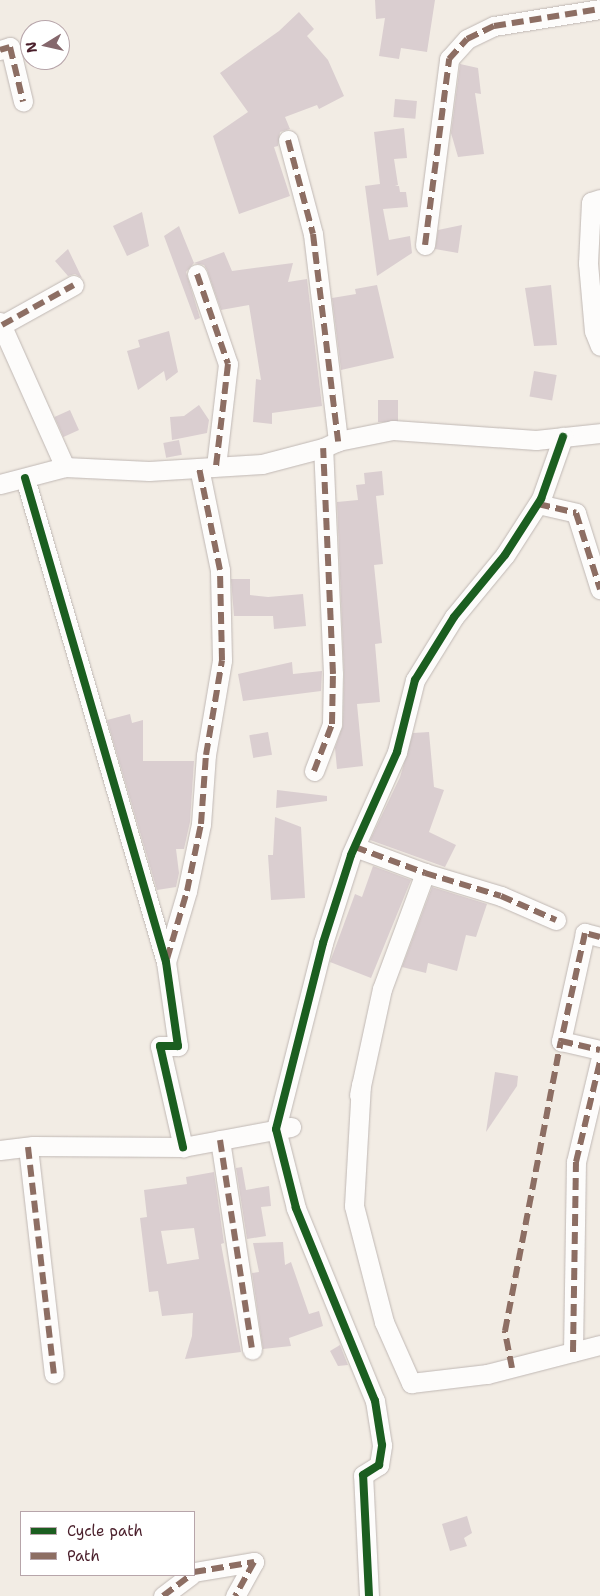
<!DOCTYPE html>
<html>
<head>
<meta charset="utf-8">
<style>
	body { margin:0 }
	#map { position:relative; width:600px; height:1596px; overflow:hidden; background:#f2ece4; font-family:"Shantell Sans",sans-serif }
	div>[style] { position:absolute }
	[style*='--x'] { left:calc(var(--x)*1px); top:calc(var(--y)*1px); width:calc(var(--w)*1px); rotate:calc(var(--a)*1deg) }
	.building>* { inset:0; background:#daced0; transform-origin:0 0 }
	.roads { filter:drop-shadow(0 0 1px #c0b8b4) drop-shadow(0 0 1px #c0b8b4) }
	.street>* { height:19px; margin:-9.5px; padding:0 9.5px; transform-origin:9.5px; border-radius:9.5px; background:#fdfcfb }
	.quiet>* { height:6px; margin-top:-3px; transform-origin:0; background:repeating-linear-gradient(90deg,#8d6e63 0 12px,transparent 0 18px) }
	.cycleway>* { height:8px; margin:-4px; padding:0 4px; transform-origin:4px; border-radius:4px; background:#1b5e20 }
	span { translate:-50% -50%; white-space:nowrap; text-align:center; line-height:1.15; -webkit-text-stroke:4.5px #fff; paint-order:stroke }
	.legend { position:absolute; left:20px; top:1511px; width:175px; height:65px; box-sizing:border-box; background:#fff; border:1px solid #b7a5aa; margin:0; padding:6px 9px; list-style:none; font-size:15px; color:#4a1f2b }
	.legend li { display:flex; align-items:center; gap:10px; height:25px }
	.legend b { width:25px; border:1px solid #b7a5aa }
	.north { position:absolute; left:20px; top:20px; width:50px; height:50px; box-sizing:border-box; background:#fff; border:1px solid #b7a5aa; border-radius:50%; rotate:261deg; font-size:14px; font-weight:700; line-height:20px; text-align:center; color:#4a1f2b }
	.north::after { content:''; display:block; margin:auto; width:18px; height:22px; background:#85676c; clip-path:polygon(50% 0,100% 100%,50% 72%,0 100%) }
</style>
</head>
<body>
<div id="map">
	<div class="building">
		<i style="clip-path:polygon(375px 0,435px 0,427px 52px,401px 48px,399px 59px,379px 56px,385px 18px,376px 19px)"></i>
		<i style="clip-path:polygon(299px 12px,314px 29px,307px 36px,328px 60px,344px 96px,319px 109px,317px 105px,285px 117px,290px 129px,280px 132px,278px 146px,274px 147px,290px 196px,239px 214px,213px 136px,248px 112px,220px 73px,279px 31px)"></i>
		<i style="clip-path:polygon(460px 64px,478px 68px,481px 94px,475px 93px,484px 154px,458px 157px,451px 133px)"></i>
		<i style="left:395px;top:99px;width:22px;height:18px;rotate:5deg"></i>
		<i style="clip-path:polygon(404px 128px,407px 158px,394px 159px,398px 185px,395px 186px,399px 186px,400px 192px,406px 192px,408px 207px,383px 209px,389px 240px,410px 236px,412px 253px,377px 276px,365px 186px,380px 184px,374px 132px)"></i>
		<i style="clip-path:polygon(142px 212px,149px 246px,127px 256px,113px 226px)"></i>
		<i style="clip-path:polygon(462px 225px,458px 253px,435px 249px,438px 230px)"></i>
		<i style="clip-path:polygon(179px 226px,194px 263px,224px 252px,232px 271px,293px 263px,288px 282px,307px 279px,322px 406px,272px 413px,272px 424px,253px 422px,256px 379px,261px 380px,249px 305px,221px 310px,207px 270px,204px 265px,194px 263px,186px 272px,200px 318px,195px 320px,164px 236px)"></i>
		<i style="clip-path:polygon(68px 249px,82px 278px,75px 274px,68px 276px,55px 261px)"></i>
		<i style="clip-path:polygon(377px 285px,394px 358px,341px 370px,332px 298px,356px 294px,355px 289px)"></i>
		<i style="clip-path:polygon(551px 285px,557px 345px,534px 346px,525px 288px)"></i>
		<i style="clip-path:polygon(169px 331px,178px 372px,166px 381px,164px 371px,138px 390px,127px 351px,140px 347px,138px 340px)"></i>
		<i style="left:534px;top:371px;width:23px;height:26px;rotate:10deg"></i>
		<i style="left:378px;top:400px;width:20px;height:22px"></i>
		<i style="clip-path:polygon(199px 405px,209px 420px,207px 433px,172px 440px,170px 417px,184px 416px)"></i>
		<i style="left:70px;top:410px;width:22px;height:17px;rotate:66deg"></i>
		<i style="left:179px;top:440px;width:15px;height:16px;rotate:79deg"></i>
		<i style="clip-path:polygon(382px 471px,384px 495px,376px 496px,383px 564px,374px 565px,382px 643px,375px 644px,380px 702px,357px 704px,363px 766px,337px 769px,335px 748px,343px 725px,344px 674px,337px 502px,358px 500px,356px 485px,365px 484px,364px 473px)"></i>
		<i style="clip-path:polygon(231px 579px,250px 579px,250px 595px,268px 597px,303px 594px,306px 626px,274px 629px,273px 616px,234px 616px)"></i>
		<i style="clip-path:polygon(292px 662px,293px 674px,322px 671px,321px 691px,243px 701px,238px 674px)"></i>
		<i style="clip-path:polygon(130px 714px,132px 723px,143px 720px,143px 761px,194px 761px,190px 822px,184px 849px,176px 849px,179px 873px,176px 887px,157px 890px,107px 720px)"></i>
		<i style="left:268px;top:732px;width:23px;height:19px;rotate:80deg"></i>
		<i style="clip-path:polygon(429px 732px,434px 787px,444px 790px,429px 832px,456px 845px,445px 867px,370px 840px,400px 777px,413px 733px)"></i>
		<i style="clip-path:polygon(277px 790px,327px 796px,327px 801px,276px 808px)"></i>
		<i style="clip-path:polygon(275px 817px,301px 827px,305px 898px,271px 900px,268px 855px,273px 855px)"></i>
		<i style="clip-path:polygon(373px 866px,411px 880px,371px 978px,330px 962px,355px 894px,362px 897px)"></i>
		<i style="clip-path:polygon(432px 887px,487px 904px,476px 937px,466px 935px,457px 971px,428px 963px,426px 973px,402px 967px)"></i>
		<i style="clip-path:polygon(495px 1072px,518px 1076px,517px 1086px,486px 1132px)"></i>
		<i style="clip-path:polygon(242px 1167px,246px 1190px,269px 1186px,271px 1206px,261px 1207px,266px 1236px,247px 1239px,236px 1168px)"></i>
		<i style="clip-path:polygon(evenodd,214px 1172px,224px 1243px,221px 1244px,241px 1352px,185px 1359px,192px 1336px,193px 1313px,162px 1316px,158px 1291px,149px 1292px,140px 1218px,147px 1217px,144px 1190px,187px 1184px,186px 1177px,214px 1172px,194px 1228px,199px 1259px,167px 1264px,161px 1231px,194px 1228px)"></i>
		<i style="clip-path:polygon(283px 1242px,285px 1265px,291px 1262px,309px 1314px,319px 1311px,323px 1326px,289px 1338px,291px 1346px,263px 1349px,252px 1273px,259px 1272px,253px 1243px)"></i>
		<i style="clip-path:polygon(340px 1345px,348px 1365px,338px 1366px,330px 1351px)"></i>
		<i style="clip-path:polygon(467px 1516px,472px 1533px,464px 1538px,467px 1546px,450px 1551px,442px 1524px)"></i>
	</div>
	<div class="roads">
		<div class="street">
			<i style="--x:0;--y:50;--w:10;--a:-17"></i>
			<i style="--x:10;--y:47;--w:56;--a:76.5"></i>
			<i style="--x:288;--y:140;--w:97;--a:75.1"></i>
			<i style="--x:313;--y:234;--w:209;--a:83.1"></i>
			<i style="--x:600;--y:199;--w:9;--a:162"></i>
			<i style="--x:591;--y:202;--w:61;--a:92.8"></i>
			<i style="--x:588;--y:263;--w:68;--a:85"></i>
			<i style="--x:594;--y:331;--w:16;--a:68"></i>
			<i style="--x:425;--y:245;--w:188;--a:-82.6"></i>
			<i style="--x:449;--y:59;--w:27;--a:-48"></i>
			<i style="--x:467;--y:39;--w:30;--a:-26"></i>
			<i style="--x:494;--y:26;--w:107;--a:-9.1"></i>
			<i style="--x:197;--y:274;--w:95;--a:71"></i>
			<i style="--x:228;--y:364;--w:103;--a:96.7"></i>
			<i style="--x:0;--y:322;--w:159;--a:65.9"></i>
			<i style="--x:2;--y:325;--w:82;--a:-29.1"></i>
			<i style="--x:25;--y:478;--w:504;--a:73.76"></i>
			<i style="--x:166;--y:962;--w:85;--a:81.9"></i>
			<i style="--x:178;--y:1046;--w:18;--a:180"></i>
			<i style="--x:160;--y:1046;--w:104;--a:77.2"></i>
			<i style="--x:0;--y:484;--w:67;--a:-14.7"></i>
			<i style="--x:65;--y:467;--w:84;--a:2.7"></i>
			<i style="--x:149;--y:471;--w:113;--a:-3.5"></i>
			<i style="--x:262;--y:464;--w:63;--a:-14.7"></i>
			<i style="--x:323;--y:448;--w:17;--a:-25"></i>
			<i style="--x:338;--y:441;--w:56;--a:-11.3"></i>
			<i style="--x:393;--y:430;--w:143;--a:4"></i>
			<i style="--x:536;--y:440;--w:64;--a:-6.2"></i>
			<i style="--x:538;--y:504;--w:39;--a:13"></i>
			<i style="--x:576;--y:513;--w:80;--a:72.5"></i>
			<i style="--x:314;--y:771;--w:50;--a:-69"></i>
			<i style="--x:332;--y:724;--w:50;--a:-88.9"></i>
			<i style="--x:333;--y:674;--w:226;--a:-92.5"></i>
			<i style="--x:355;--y:847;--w:75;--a:20.4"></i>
			<i style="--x:425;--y:873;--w:79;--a:16.8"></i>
			<i style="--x:501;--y:896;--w:60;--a:23.6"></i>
			<i style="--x:600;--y:937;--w:16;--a:-165"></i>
			<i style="--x:585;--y:933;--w:111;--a:102.5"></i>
			<i style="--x:561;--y:1041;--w:40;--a:13"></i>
			<i style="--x:166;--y:962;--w:74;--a:-73.5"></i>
			<i style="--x:187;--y:891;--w:68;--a:-78.2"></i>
			<i style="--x:201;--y:824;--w:69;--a:-85.9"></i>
			<i style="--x:206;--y:755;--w:96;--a:-80.4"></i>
			<i style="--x:222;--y:660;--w:90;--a:-91.3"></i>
			<i style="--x:220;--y:570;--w:104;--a:-101.6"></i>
			<i style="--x:361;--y:1084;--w:122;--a:93.3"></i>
			<i style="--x:354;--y:1206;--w:120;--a:75.5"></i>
			<i style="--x:384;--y:1322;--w:67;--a:66.1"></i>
			<i style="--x:411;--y:1383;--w:77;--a:-6.8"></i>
			<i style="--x:487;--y:1374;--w:117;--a:-14.4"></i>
			<i style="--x:359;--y:1095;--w:108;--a:-77.8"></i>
			<i style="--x:382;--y:989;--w:124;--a:-69.7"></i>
			<i style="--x:220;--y:1140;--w:212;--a:81.3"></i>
			<i style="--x:28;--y:1147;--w:228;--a:83.5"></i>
			<i style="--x:0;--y:1150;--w:33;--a:-7"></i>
			<i style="--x:33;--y:1146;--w:150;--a:0.4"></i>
			<i style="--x:183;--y:1147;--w:110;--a:-10.5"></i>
			<i style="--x:573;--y:1352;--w:190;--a:-89.1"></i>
			<i style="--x:576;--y:1162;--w:104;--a:-76.6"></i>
			<i style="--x:194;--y:1572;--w:61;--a:-9.5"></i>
			<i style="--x:254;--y:1562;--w:39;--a:119"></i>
			<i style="--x:163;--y:1596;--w:35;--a:-37"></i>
			<i style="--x:369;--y:1596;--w:121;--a:-92.8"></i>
			<i style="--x:363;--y:1475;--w:19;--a:-32"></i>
			<i style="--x:379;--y:1465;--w:20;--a:-81"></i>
			<i style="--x:382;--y:1445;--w:45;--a:-99"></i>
			<i style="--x:375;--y:1401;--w:209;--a:-112.3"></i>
			<i style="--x:296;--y:1208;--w:81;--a:-104.2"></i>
			<i style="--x:276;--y:1129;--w:192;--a:-75.8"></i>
			<i style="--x:323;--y:943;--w:92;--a:-72.3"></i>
			<i style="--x:351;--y:855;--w:113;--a:-65.9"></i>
			<i style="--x:397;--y:752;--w:74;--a:-76"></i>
			<i style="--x:415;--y:680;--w:74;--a:-58.2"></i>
			<i style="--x:454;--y:617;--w:80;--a:-50.6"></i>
			<i style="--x:505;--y:555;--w:67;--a:-57.3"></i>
			<i style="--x:541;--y:499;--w:66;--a:-70.5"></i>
		</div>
	</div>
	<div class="quiet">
		<i style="--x:0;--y:50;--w:10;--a:-17"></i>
		<i style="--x:10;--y:47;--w:56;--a:76.5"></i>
		<i style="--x:288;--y:140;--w:97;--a:75.1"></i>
		<i style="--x:313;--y:234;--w:209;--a:83.1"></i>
		<i style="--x:425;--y:245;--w:188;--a:-82.6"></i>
		<i style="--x:449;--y:59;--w:27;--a:-48"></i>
		<i style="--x:467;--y:39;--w:30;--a:-26"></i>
		<i style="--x:494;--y:26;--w:107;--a:-9.1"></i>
		<i style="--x:197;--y:274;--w:95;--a:71"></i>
		<i style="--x:228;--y:364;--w:103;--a:96.7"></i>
		<i style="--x:2;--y:325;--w:82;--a:-29.1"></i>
		<i style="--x:538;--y:504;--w:39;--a:13"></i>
		<i style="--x:576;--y:513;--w:80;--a:72.5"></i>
		<i style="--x:314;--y:771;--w:50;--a:-69"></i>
		<i style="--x:332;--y:724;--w:50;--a:-88.9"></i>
		<i style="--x:333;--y:674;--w:226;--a:-92.5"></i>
		<i style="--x:355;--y:847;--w:75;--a:20.4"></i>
		<i style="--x:425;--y:873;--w:79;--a:16.8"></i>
		<i style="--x:501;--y:896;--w:60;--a:23.6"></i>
		<i style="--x:600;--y:937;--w:16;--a:-165"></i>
		<i style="--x:585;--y:933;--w:111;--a:102.5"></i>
		<i style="--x:561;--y:1041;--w:40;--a:13"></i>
		<i style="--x:167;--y:959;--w:71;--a:-73.6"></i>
		<i style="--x:187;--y:891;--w:68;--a:-78.2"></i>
		<i style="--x:201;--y:824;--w:69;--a:-85.9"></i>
		<i style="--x:206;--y:755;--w:96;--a:-80.4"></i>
		<i style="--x:222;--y:660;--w:90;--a:-91.3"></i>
		<i style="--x:220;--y:570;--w:104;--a:-101.6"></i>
		<i style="--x:220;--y:1140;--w:212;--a:81.3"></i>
		<i style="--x:28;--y:1147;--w:228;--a:83.5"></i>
		<i style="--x:573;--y:1352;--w:190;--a:-89.1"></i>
		<i style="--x:576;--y:1162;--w:104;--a:-76.6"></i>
		<i style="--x:512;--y:1368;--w:38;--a:-101"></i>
		<i style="--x:505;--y:1331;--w:295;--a:-79.1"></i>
		<i style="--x:194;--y:1572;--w:61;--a:-9.5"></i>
		<i style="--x:254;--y:1562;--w:39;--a:119"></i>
		<i style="--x:163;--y:1596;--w:35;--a:-37"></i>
	</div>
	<div class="cycleway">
		<i style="--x:25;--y:478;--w:504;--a:73.76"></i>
		<i style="--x:166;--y:962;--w:85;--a:81.9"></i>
		<i style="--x:178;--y:1046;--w:18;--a:180"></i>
		<i style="--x:160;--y:1046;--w:104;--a:77.2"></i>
		<i style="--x:369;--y:1596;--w:121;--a:-92.8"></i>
		<i style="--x:363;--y:1475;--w:19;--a:-32"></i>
		<i style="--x:379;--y:1465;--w:20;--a:-81"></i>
		<i style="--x:382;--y:1445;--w:45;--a:-99"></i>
		<i style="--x:375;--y:1401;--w:209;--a:-112.3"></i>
		<i style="--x:296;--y:1208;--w:81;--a:-104.2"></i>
		<i style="--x:276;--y:1129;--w:192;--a:-75.8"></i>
		<i style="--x:323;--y:943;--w:92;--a:-72.3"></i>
		<i style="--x:351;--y:855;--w:113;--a:-65.9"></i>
		<i style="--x:397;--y:752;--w:74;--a:-76"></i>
		<i style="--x:415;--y:680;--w:74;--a:-58.2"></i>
		<i style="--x:454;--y:617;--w:80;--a:-50.6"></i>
		<i style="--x:505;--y:555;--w:67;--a:-57.3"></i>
		<i style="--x:541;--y:499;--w:66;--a:-70.5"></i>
	</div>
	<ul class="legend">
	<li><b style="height:6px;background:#1b5e20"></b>Cycle path</li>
	<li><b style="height:6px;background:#8d6e63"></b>Path</li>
	</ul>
	<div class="north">N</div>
</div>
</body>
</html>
